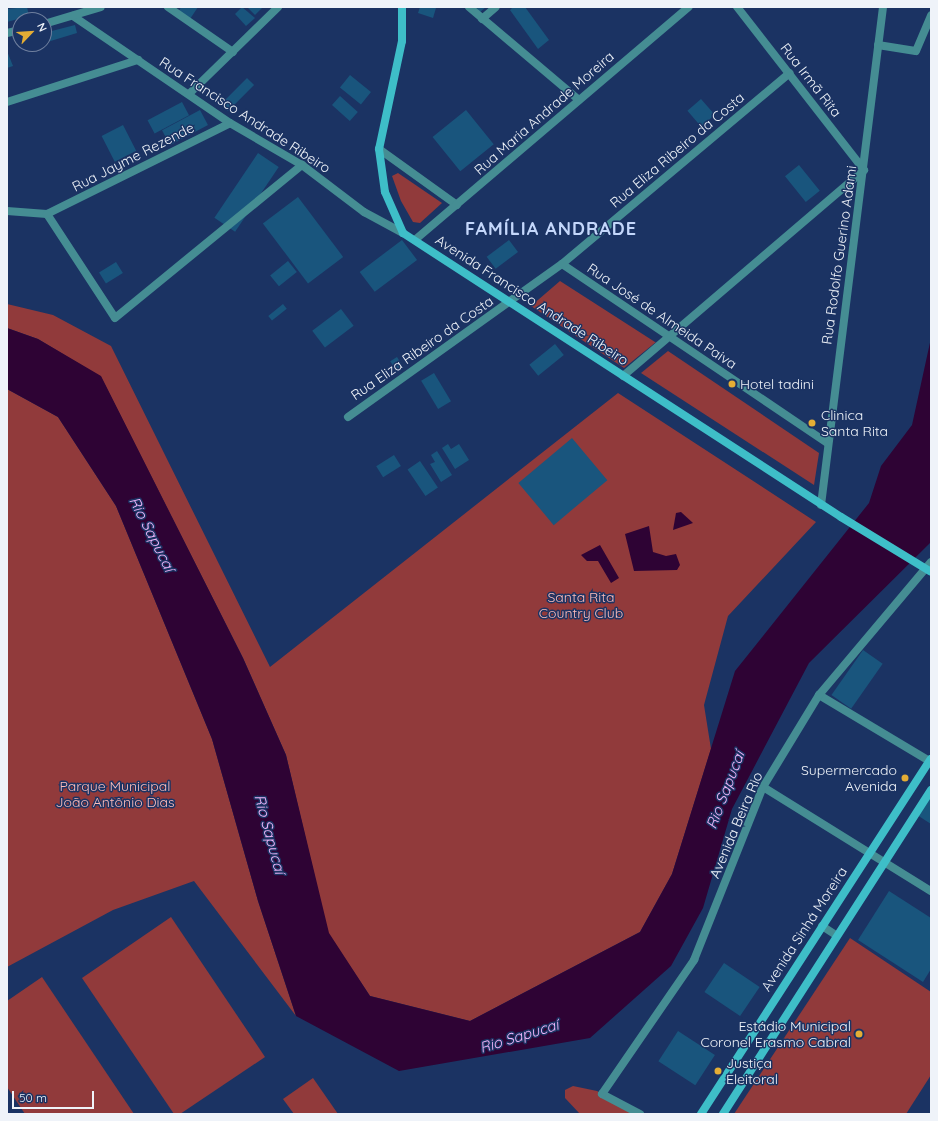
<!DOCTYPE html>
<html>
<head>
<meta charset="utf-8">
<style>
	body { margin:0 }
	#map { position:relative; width:938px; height:1121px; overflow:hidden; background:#1b3363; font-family:Quicksand,sans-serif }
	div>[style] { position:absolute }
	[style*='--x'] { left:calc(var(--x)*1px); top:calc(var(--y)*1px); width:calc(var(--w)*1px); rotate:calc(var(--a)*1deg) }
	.green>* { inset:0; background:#913a3b }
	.water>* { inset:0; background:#2e0334 }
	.building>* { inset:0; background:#19557d; transform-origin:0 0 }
	.street>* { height:8px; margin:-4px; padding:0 4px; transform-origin:4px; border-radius:4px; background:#458d93 }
	.secondary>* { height:8px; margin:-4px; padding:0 4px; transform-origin:4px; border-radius:4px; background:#3ebec8 }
	.secondary-bridge>* { height:8px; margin:-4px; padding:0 4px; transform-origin:4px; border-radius:4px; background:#3ebec8 }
	.dots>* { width:11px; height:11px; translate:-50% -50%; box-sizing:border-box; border:2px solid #1b3363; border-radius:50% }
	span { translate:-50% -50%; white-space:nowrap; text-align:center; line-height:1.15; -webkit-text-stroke:3px #1b3363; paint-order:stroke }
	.street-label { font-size:14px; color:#eff3f9 }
	.poi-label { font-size:14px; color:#eff3f9 }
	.left { translate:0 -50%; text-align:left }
	.right { translate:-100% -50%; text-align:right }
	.park-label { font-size:14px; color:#febcb9 }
	.water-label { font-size:15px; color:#f2b5fa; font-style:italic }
	.district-label { font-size:18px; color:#c4d7fb; font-weight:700; letter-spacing:1px }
	.frame { position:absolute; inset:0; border:8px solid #eff3f9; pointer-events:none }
	.north { position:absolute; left:12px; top:12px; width:40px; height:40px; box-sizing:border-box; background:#1b3363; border:1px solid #70809f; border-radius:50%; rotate:65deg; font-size:11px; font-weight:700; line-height:16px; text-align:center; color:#eff3f9 }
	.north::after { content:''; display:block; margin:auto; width:14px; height:18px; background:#e4ad35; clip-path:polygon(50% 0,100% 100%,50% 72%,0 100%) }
	.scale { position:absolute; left:12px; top:1091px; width:82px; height:18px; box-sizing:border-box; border:2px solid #eff3f9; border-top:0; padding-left:5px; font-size:12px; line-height:14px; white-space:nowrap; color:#eff3f9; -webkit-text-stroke:3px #1b3363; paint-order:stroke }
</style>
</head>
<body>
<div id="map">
	<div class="green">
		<i style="clip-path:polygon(398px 173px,442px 203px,420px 223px,413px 222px,401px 201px,392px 176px)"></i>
		<i style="clip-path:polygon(560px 281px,655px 342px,656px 342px,624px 368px,531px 306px)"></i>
		<i style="clip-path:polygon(7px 304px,53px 315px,111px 346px,270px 667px,618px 393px,816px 522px,728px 616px,704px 705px,711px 749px,672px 874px,640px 932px,470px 1021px,370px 996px,328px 933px,286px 755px,243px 658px,101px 377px,38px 339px,7px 328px)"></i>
		<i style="clip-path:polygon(668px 351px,819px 453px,814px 485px,641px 373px)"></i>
		<i style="clip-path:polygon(7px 389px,58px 417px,116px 506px,212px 739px,258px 901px,296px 1016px,194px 881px,113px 910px,7px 967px)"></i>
		<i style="clip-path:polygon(171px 917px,265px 1057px,180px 1114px,174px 1114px,82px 978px)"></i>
		<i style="clip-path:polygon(850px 938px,931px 992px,931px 1075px,906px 1114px,734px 1114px)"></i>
		<i style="clip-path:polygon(42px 977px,134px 1114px,25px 1114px,7px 1087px,7px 1001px)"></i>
		<i style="clip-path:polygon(313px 1078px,338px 1114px,294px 1114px,283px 1099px)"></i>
		<i style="clip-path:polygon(573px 1086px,597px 1091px,636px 1114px,580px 1114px,565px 1098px,565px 1090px)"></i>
	</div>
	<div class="water">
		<i style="clip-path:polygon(7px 328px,38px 339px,101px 376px,243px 658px,286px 755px,329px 933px,370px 996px,470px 1021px,640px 932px,672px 874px,735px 671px,869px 503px,881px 466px,912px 425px,931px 338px,931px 542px,809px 663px,732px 809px,703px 908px,671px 966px,590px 1038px,399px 1071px,296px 1016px,258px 901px,212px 739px,116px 506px,58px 417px,7px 389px)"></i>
		<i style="clip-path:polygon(681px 512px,693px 523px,673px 530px,676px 513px)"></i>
		<i style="clip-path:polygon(649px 526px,653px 552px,666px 556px,676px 554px,680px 565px,677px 570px,634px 571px,625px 534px)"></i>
		<i style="clip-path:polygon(600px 545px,619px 578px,611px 583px,598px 561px,587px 561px,581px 555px)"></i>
	</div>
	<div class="building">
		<i style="clip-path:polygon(27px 7px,29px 16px,7px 22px,7px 9px)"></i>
		<i style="clip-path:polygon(181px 7px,198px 7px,190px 19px,179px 11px)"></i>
		<i style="clip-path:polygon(242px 7px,255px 18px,246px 26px,235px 14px)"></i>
		<i style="clip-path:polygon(247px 7px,263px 7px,255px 15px)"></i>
		<i style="clip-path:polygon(420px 7px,436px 8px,433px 18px,418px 13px)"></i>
		<i style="clip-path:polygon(476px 7px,486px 7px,480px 12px)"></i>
		<i style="clip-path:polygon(513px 7px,525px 7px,549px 40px,538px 49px,510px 10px)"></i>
		<i style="clip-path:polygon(75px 25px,77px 33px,44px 43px,44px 33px)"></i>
		<i style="clip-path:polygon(7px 51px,13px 66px,7px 68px)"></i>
		<i style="left:350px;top:75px;width:27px;height:16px;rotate:39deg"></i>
		<i style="left:247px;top:78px;width:10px;height:37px;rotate:45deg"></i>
		<i style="left:340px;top:96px;width:24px;height:12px;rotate:42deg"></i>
		<i style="left:701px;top:99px;width:21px;height:18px;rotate:49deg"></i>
		<i style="left:182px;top:102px;width:15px;height:39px;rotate:62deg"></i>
		<i style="left:200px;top:110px;width:17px;height:43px;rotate:62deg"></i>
		<i style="left:466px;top:110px;width:44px;height:43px;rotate:51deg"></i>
		<i style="left:123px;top:125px;width:29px;height:24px;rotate:63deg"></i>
		<i style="left:258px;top:153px;width:25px;height:78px;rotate:34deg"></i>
		<i style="left:799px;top:165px;width:33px;height:18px;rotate:51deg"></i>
		<i style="left:298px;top:197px;width:75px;height:44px;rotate:53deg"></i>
		<i style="left:402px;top:240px;width:25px;height:53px;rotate:53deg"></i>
		<i style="left:509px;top:240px;width:15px;height:28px;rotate:53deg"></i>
		<i style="left:288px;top:261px;width:14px;height:23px;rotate:51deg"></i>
		<i style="left:116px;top:262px;width:13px;height:20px;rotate:58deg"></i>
		<i style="left:283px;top:304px;width:6px;height:19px;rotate:51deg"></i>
		<i style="left:341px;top:309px;width:21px;height:36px;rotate:53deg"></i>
		<i style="left:555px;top:344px;width:14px;height:33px;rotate:51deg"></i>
		<i style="left:397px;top:357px;width:13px;height:8px;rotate:58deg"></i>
		<i style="left:434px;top:373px;width:33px;height:15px;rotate:59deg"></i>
		<i style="left:572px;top:438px;width:55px;height:70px;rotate:50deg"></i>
		<i style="clip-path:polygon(448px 444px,451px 449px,459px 444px,469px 460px,455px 469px,442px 448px)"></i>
		<i style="clip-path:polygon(437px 451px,452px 475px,441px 482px,430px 464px,435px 462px,431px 455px)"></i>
		<i style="left:394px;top:455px;width:13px;height:21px;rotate:58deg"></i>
		<i style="left:420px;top:461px;width:32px;height:15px;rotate:56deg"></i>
		<i style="left:863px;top:650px;width:24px;height:55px;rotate:35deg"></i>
		<i style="clip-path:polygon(931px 795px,931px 824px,917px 815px)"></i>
		<i style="clip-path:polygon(889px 891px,931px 918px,931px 969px,923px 982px,858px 940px)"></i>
		<i style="left:724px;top:963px;width:43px;height:35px;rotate:34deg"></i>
		<i style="left:678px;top:1031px;width:44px;height:36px;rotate:33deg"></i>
	</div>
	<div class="street">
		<i style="--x:168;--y:7;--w:79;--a:34.7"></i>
		<i style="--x:469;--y:7;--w:144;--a:40.2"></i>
		<i style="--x:73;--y:16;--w:190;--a:34.3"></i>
		<i style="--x:230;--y:123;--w:83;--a:30.3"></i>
		<i style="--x:302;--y:165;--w:78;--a:37.2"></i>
		<i style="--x:364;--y:212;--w:44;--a:28.3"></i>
		<i style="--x:482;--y:19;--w:18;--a:-41"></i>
		<i style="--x:44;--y:24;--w:59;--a:-16.6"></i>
		<i style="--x:7;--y:33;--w:13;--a:-13"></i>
		<i style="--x:878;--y:45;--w:38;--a:9"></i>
		<i style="--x:916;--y:51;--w:39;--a:-67"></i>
		<i style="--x:190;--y:93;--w:123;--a:-44.3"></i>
		<i style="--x:7;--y:102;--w:138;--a:-17.8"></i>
		<i style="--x:379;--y:149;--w:96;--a:35.7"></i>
		<i style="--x:7;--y:211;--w:40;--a:4.3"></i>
		<i style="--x:47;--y:214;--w:124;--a:56.8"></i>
		<i style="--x:115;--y:318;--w:242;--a:-39.3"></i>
		<i style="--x:47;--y:214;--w:204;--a:-26.4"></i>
		<i style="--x:416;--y:239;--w:358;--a:-40.4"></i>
		<i style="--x:562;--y:264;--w:320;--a:34"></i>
		<i style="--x:623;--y:376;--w:317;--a:-40.5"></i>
		<i style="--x:864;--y:170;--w:207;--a:-127.9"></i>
		<i style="--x:348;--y:417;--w:263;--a:-35.6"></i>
		<i style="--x:562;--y:264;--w:297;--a:-40"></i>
		<i style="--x:821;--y:505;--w:502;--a:-82.9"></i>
		<i style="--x:819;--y:695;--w:131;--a:30.9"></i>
		<i style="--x:763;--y:787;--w:198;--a:31.8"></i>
		<i style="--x:822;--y:926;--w:17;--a:33"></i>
		<i style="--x:640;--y:1114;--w:43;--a:-152.2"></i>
		<i style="--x:602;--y:1094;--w:163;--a:-55.5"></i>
		<i style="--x:694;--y:960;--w:186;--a:-68.3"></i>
		<i style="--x:763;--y:787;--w:108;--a:-58.7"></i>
		<i style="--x:819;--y:695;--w:174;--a:-49.9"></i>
	</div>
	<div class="secondary">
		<i style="--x:402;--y:7;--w:34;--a:90"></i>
		<i style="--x:402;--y:41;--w:110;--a:102"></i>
		<i style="--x:379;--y:149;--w:43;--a:82.1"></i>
		<i style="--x:385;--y:192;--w:45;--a:66.3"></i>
		<i style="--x:403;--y:233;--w:522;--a:32.96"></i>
		<i style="--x:701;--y:1114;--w:423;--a:-57.1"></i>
		<i style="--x:723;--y:1114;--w:385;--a:-57.3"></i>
	</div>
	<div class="secondary-bridge">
		<i style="--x:841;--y:517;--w:105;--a:31.4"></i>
	</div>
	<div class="dots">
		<i style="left:732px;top:384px;background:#e4ad35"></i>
		<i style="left:812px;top:423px;background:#e4ad35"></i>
		<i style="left:905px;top:778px;background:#e4ad35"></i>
		<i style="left:859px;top:1034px;background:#e4ad35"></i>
		<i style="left:718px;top:1071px;background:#e4ad35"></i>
	</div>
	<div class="street-label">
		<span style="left:811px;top:80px;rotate:52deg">Rua Irmã Rita</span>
		<span style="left:544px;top:113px;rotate:-41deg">Rua Maria Andrade Moreira</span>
		<span style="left:245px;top:115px;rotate:33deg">Rua Francisco Andrade Ribeiro</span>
		<span style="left:677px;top:150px;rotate:-40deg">Rua Eliza Ribeiro da Costa</span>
		<span style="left:133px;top:157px;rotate:-27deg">Rua Jayme Rezende</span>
		<span style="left:839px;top:255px;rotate:-82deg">Rua Rodolfo Guerino Adami</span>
		<span style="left:532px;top:300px;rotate:33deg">Avenida Francisco Andrade Ribeiro</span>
		<span style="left:662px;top:316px;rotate:34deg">Rua José de Almeida Paiva</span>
		<span style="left:422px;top:348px;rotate:-35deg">Rua Eliza Ribeiro da Costa</span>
		<span style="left:736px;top:825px;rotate:-67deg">Avenida Beira Rio</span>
		<span style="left:804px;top:929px;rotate:-57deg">Avenida Sinhá Moreira</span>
	</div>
	<div class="poi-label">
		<span class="left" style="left:740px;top:384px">Hotel tadini</span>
		<span class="left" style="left:821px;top:423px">Clinica<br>Santa Rita</span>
		<span class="right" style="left:897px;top:778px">Supermercado<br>Avenida</span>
		<span class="right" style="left:851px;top:1034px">Estádio Municipal<br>Coronel Erasmo Cabral</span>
		<span class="left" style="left:726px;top:1071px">Justiça<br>Eleitoral</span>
	</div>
	<div class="park-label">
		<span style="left:581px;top:605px">Santa Rita<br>Country Club</span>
		<span style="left:115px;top:794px">Parque Municipal<br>João Antônio Dias</span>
	</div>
	<div class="water-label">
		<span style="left:152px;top:534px;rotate:63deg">Rio Sapucaí</span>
		<span style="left:725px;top:790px;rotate:-69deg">Rio Sapucaí</span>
		<span style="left:270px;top:834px;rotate:75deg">Rio Sapucaí</span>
		<span style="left:519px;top:1036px;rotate:-17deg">Rio Sapucaí</span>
	</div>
	<div class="district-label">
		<span style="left:551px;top:229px">FAMÍLIA ANDRADE</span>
	</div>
	<div class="frame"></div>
	<div class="north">N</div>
	<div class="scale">50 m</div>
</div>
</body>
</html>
